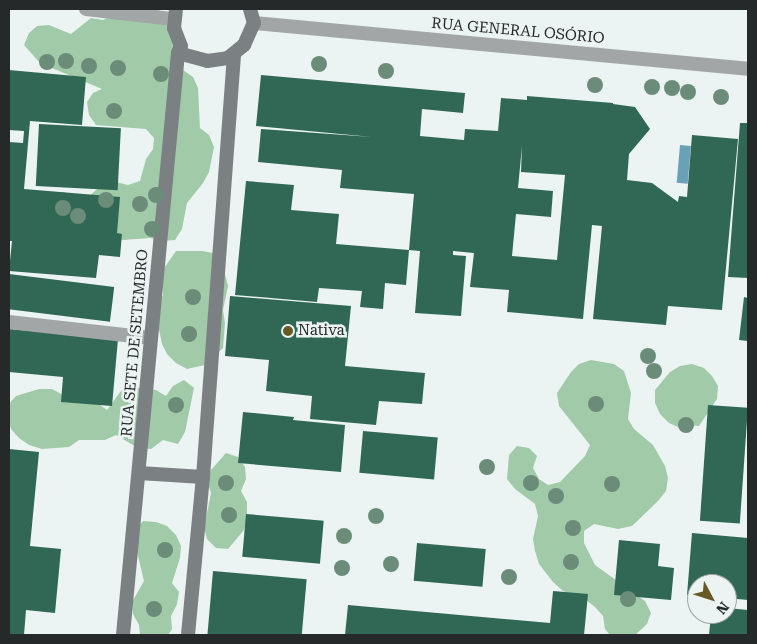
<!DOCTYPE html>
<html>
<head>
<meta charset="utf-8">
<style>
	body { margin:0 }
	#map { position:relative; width:757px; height:644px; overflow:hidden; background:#ecf4f3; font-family:"Roboto Serif",serif }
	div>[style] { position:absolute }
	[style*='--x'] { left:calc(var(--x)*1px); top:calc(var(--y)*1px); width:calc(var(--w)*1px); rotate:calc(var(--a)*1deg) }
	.forest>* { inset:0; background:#a0caa8 }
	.water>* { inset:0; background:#6ba1b7; transform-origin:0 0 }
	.building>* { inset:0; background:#316755; transform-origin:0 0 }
	.minor>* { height:14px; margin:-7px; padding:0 7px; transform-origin:7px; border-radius:7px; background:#a2a6a6 }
	.tertiary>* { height:14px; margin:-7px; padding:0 7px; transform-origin:7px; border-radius:7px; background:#a2a6a6 }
	.secondary>* { height:14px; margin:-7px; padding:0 7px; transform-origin:7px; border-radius:7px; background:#7b8182 }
	.trees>* { width:16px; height:16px; margin:-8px; border-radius:50%; background:#6c8c7a }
	.dots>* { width:14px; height:14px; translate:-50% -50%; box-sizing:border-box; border:2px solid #ecf4f3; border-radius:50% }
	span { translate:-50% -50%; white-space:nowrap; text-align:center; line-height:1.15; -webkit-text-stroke:5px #ecf4f3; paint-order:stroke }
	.street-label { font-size:15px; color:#262929 }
	.poi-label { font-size:15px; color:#262929 }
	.left { translate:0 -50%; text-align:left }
	.frame { position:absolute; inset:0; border:10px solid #262929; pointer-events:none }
	.north { position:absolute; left:687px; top:574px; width:50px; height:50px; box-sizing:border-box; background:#ecf4f3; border:1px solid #9da3a2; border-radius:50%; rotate:130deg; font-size:14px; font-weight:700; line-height:20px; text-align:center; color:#262929 }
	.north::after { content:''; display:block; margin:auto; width:18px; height:22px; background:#675926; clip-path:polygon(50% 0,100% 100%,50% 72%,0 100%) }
</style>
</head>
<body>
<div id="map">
	<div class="forest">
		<i style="clip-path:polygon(126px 9px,155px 9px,160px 11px,176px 46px,183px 70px,193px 77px,198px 88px,200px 128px,209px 135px,214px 147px,209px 172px,203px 183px,187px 203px,182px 229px,175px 240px,162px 241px,150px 238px,123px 240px,109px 236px,52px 197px,63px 192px,87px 198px,104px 183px,116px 182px,128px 185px,140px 181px,146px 159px,153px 149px,154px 138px,146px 129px,96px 125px,89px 115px,87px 102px,93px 93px,102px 89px,40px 63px,24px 45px,29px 33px,37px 26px,49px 25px,71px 34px,91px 18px,103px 20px)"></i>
		<i style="clip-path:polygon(176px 251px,202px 251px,213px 253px,222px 262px,228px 286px,223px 310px,225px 323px,223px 348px,205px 365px,187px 369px,176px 363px,167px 354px,162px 344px,157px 320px,157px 306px,163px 295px,162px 271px)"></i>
		<i style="clip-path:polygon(591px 360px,614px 364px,624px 371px,631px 393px,628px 419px,634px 429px,653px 445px,665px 466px,668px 478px,666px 491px,658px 501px,632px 526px,618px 529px,594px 524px,584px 531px,584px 543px,595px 565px,645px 601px,651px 613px,647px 624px,635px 635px,610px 635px,605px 629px,603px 616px,595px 607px,586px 600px,563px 591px,553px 582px,539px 564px,535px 551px,533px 539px,538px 516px,535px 504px,515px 489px,507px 479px,509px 455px,517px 446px,529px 448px,537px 456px,533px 468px,539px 479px,548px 485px,560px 482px,585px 456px,590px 445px,559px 406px,557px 393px,571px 372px,579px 364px)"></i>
		<i style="clip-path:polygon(692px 364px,704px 368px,712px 376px,718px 386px,717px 399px,699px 426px,686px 425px,680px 428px,669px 423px,660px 414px,655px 403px,655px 390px,670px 372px,680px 366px)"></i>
		<i style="clip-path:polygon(184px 380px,194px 388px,185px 432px,178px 444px,163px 440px,151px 449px,138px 448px,116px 435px,105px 440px,79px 440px,69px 447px,42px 449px,29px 445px,19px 438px,11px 429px,9px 421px,9px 404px,16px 396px,39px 389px,52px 389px,63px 395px,87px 396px,107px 410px,121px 391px,132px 387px,156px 390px,166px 396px,173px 386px)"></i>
		<i style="clip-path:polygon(226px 453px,238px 457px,245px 467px,246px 479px,241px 491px,247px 502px,247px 519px,244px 530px,228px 549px,216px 548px,207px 539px,204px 528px,211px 493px,207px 481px,211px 470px)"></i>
		<i style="clip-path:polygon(143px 521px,156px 522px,167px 526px,176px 535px,181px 546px,180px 558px,172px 583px,179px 592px,177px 604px,171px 616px,172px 629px,168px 635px,140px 635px,139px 625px,133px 614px,132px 602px,144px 581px,135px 543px,134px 531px)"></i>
	</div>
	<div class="water">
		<i style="left:680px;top:145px;width:11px;height:38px;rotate:5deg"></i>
	</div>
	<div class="building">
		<i style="clip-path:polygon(9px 70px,86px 77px,82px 125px,30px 121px,24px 189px,120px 197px,117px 233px,122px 234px,120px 257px,99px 255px,96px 278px,9px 271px,12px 241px,9px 241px,9px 142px,23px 143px,24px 131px,9px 130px)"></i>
		<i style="clip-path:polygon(evenodd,261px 75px,465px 93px,463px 113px,422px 109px,420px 136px,464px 140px,465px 129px,498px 131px,501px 98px,527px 100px,527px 96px,613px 103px,613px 104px,635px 107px,650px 129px,629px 154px,627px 180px,652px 183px,678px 202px,679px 196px,687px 197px,692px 135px,738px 139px,722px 310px,668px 306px,666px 325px,593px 319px,602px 226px,592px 225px,583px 319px,507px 312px,509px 290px,470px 287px,474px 253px,453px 251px,453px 255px,466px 256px,461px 316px,415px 313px,420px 251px,409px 250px,406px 285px,385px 283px,383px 309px,360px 307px,362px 291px,319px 288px,317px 302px,235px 295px,246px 181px,294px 185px,291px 210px,339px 214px,336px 244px,409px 250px,414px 194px,340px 188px,342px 170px,258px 162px,261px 129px,372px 137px,256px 126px,261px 75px,522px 146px,521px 172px,565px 175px,557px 260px,512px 256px,516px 214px,551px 217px,553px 191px,518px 188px,522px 146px)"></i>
		<i style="clip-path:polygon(740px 123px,748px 123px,748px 278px,728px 277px)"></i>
		<i style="left:39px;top:124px;width:82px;height:62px;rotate:3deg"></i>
		<i style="left:9px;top:274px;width:106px;height:35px;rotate:7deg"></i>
		<i style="clip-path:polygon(230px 296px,351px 306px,345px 366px,425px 373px,422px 404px,379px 401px,376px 425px,310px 419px,312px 396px,266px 391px,269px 360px,225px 356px)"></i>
		<i style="clip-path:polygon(744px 297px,748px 298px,748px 341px,739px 340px)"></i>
		<i style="clip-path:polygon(9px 329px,118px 339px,112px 406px,61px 402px,63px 377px,9px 372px)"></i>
		<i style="left:708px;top:405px;width:40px;height:116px;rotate:4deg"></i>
		<i style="clip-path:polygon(243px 412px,294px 417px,293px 420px,345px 425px,341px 472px,238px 463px)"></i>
		<i style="left:363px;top:431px;width:75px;height:42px;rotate:5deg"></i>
		<i style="clip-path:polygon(9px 449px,39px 452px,30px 546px,61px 549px,55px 613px,26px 610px,24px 635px,9px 635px)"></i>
		<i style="left:246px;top:514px;width:78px;height:43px;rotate:5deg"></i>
		<i style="clip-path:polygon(692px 533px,748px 538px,748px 600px,727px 598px,727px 584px,697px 584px,697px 595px,687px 595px)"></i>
		<i style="clip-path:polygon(619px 540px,660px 544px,658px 566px,674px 568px,671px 600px,614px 595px)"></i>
		<i style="left:417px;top:543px;width:69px;height:38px;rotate:5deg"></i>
		<i style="left:213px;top:571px;width:94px;height:64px;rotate:5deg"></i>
		<i style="clip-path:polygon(553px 591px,588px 594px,584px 635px,345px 635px,348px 605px,550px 623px)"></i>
		<i style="clip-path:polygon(727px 608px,748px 610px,748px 635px,709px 635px,711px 614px,727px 614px)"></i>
	</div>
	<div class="minor">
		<i style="--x:9;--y:322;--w:143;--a:6.4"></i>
	</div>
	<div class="tertiary">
		<i style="--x:86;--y:9;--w:88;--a:6.6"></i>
		<i style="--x:254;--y:23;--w:496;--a:5.3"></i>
	</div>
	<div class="secondary">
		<i style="--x:176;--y:9;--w:19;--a:96"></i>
		<i style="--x:174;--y:28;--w:19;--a:69"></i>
		<i style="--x:181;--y:46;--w:8;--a:113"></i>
		<i style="--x:178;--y:53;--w:30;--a:15"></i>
		<i style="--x:207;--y:61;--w:21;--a:-8"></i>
		<i style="--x:228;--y:58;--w:21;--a:-39"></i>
		<i style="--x:244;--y:45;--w:24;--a:-66"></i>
		<i style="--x:254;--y:23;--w:15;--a:-106"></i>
		<i style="--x:139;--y:473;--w:64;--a:3.6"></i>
		<i style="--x:123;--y:635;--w:585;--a:-84.6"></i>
		<i style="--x:188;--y:635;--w:159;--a:-84.6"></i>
		<i style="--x:203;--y:477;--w:423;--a:-85.8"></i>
	</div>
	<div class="trees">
		<i style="left:66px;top:61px"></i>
		<i style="left:47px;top:62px"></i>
		<i style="left:319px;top:64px"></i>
		<i style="left:89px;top:66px"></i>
		<i style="left:118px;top:68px"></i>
		<i style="left:386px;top:71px"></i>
		<i style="left:161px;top:74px"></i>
		<i style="left:595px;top:85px"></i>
		<i style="left:652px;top:87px"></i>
		<i style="left:672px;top:88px"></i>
		<i style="left:688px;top:92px"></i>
		<i style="left:721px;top:97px"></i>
		<i style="left:114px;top:111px"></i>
		<i style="left:156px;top:195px"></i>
		<i style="left:106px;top:200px"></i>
		<i style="left:140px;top:204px"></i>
		<i style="left:63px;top:208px"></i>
		<i style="left:78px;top:216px"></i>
		<i style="left:152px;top:229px"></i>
		<i style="left:193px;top:297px"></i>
		<i style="left:189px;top:334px"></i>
		<i style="left:648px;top:356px"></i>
		<i style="left:654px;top:371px"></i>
		<i style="left:596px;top:404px"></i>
		<i style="left:176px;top:405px"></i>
		<i style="left:686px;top:425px"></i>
		<i style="left:487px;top:467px"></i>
		<i style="left:226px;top:483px"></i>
		<i style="left:531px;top:483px"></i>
		<i style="left:612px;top:484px"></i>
		<i style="left:556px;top:496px"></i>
		<i style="left:229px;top:515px"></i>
		<i style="left:376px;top:516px"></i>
		<i style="left:573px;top:528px"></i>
		<i style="left:344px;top:536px"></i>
		<i style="left:165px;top:550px"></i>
		<i style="left:571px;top:562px"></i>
		<i style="left:391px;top:564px"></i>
		<i style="left:342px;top:568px"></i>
		<i style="left:509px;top:577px"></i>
		<i style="left:628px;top:599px"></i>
		<i style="left:154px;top:609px"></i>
	</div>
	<div class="dots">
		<i style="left:288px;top:331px;background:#675926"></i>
	</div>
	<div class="street-label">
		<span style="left:518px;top:31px;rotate:5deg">RUA GENERAL OSÓRIO</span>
		<span style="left:135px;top:343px;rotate:-85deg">RUA SETE DE SETEMBRO</span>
	</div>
	<div class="poi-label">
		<span class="left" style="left:298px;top:331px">Nativa</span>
	</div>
	<div class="frame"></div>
	<div class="north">N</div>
</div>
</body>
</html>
